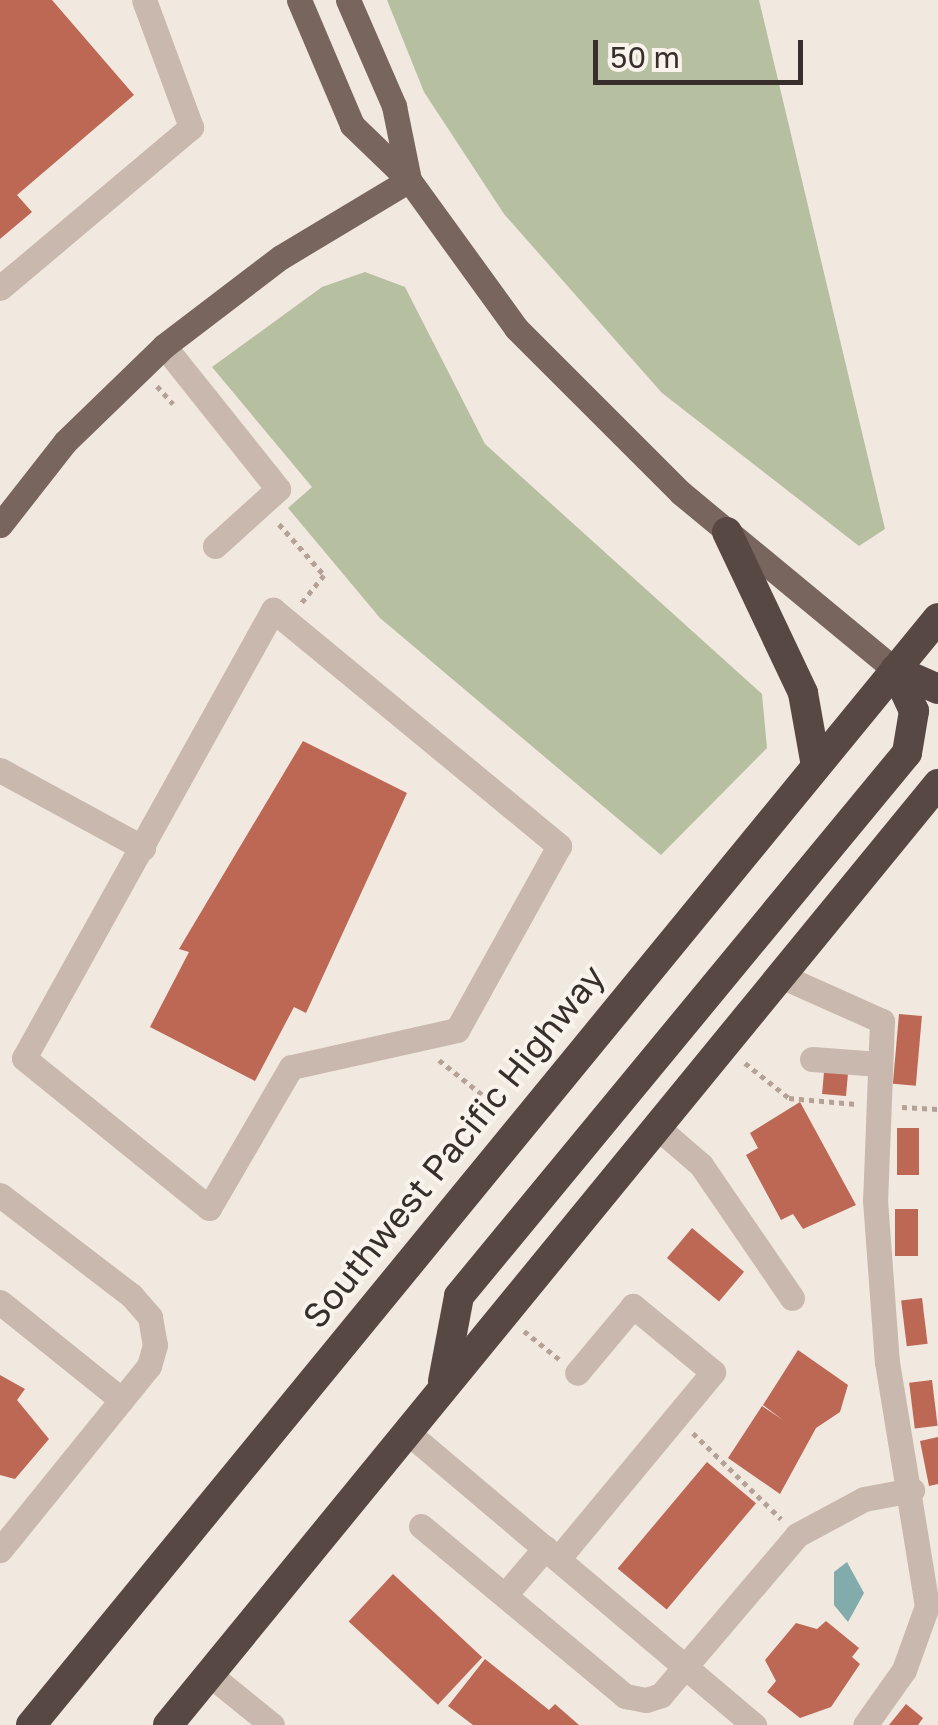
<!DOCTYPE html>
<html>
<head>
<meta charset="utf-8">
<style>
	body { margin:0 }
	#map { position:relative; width:938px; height:1725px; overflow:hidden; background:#f1e8e0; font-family:"Golos Text",sans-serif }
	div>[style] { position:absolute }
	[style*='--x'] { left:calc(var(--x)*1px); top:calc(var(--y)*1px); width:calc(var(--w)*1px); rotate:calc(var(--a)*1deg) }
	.green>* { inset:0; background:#b7bfa1 }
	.water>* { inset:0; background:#82acab }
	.building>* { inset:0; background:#bc6854; transform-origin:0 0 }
	.path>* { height:5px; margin-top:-2.5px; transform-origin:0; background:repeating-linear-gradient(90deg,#b4a297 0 5px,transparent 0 10px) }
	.minor>* { height:25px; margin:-12.5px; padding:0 12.5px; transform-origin:12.5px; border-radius:12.5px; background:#c9b8ad }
	.major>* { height:25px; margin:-12.5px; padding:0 12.5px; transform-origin:12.5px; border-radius:12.5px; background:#78655d }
	.highway>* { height:30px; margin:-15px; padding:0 15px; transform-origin:15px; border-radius:15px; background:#584843 }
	span { translate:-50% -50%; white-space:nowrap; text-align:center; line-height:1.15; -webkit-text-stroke:8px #f9f3ec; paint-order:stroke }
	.street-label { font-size:35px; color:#382e2b }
	.scale { position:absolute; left:593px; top:40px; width:210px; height:45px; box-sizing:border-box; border:5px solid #382e2b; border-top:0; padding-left:12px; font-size:30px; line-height:35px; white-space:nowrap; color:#382e2b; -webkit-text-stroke:8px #f9f3ec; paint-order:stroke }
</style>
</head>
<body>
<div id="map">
	<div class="green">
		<i style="clip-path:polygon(387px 0,759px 0,885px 529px,859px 546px,662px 393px,504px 214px,424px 92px)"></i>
		<i style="clip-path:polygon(365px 272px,405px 287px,485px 444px,762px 694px,767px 748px,661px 855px,380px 618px,288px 508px,312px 487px,212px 367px,322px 287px)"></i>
	</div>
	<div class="water">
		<i style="clip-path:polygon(847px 1562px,864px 1593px,848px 1622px,834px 1605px,834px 1572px)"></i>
	</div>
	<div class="building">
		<i style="clip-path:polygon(0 0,52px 0,134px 95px,17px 195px,32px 212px,0 239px)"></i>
		<i style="clip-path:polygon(303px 741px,407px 793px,306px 1013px,294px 1007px,255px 1081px,150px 1027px,189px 952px,179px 949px)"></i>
		<i style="left:899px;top:1014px;width:23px;height:70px;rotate:5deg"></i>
		<i style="left:824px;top:1072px;width:24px;height:22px;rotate:5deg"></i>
		<i style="clip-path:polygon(800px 1102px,856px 1205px,803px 1229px,793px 1214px,781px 1220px,746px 1155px,758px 1148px,750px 1133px)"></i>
		<i style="left:897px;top:1128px;width:22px;height:47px"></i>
		<i style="left:895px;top:1209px;width:23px;height:47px"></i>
		<i style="left:692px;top:1228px;width:68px;height:39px;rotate:40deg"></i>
		<i style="left:922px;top:1298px;width:46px;height:21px;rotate:83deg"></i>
		<i style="clip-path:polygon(798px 1350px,848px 1385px,840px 1412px,816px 1428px,780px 1494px,728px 1458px,762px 1406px,783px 1420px,763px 1405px)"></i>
		<i style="clip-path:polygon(0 1375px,25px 1389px,17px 1400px,49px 1439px,15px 1479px,0 1475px)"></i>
		<i style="left:932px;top:1380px;width:46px;height:23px;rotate:83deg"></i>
		<i style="clip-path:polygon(938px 1437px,938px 1484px,929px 1486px,920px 1441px)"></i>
		<i style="left:707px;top:1462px;width:64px;height:139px;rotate:40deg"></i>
		<i style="left:393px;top:1574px;width:122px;height:65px;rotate:43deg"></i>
		<i style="clip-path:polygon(826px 1621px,859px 1648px,852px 1657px,860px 1664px,831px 1707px,800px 1718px,767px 1692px,776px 1681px,765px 1660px,796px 1623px,817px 1629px)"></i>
		<i style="clip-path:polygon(485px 1659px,549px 1710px,555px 1704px,579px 1725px,473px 1725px,448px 1706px)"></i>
		<i style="clip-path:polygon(906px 1704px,923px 1718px,918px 1725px,889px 1725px)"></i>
	</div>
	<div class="path">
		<i style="--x:157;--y:386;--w:24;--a:48"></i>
		<i style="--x:279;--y:524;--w:68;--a:48.6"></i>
		<i style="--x:324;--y:575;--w:36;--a:129"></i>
		<i style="--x:439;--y:1060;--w:78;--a:38.8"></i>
		<i style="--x:745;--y:1063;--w:56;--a:38.5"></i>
		<i style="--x:789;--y:1098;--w:67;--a:5.1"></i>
		<i style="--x:902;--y:1107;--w:36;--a:3"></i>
		<i style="--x:524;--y:1331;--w:45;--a:38.7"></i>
		<i style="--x:693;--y:1433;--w:123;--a:44.3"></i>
	</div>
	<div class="minor">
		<i style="--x:0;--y:288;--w:250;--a:-40.1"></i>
		<i style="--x:191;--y:127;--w:135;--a:-110.3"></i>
		<i style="--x:164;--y:346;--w:183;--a:51.4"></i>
		<i style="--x:278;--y:489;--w:85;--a:137.9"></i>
		<i style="--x:273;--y:610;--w:371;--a:39.5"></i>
		<i style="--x:559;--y:846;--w:210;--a:119"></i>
		<i style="--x:457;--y:1030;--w:170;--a:167.4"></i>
		<i style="--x:291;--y:1067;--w:163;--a:120.2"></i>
		<i style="--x:209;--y:1208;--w:238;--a:-141"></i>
		<i style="--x:24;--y:1058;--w:513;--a:-60.93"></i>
		<i style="--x:0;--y:770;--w:163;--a:28.6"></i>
		<i style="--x:779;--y:975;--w:113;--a:24.1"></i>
		<i style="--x:882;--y:1021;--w:179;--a:92.2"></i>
		<i style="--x:875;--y:1200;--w:162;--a:85.8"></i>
		<i style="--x:887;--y:1362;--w:247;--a:80.7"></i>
		<i style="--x:927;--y:1606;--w:68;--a:109.8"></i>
		<i style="--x:904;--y:1670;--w:67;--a:125.3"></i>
		<i style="--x:812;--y:1059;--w:67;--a:4.3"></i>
		<i style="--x:657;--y:1127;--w:58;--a:40.8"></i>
		<i style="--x:701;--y:1165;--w:161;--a:55.6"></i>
		<i style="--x:0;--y:1195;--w:165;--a:37.4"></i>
		<i style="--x:131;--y:1295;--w:29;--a:49"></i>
		<i style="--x:150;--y:1317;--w:28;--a:80"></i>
		<i style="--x:155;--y:1345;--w:22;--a:106"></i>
		<i style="--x:149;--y:1366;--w:237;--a:129"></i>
		<i style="--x:0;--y:1302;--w:156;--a:38.8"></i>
		<i style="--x:406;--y:1431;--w:456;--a:40.2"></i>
		<i style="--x:421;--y:1526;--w:266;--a:39.8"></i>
		<i style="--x:625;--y:1696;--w:21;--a:11"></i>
		<i style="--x:646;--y:1700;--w:16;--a:-18"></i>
		<i style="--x:661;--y:1695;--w:210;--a:-49.6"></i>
		<i style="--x:797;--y:1535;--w:76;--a:-28.2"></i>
		<i style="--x:864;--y:1499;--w:49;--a:-10.6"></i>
		<i style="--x:558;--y:1559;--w:243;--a:-50.3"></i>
		<i style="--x:713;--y:1372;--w:104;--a:-140.5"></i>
		<i style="--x:633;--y:1306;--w:87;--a:129.9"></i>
		<i style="--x:505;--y:1595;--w:62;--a:-49.6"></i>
		<i style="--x:209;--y:1674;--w:81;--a:39"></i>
	</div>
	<div class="major">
		<i style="--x:299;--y:0;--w:136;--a:67"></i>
		<i style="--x:352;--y:125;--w:79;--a:44"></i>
		<i style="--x:409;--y:180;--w:183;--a:54.1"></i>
		<i style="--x:516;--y:328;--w:233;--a:45"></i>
		<i style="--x:681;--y:493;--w:278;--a:39.6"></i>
		<i style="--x:348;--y:0;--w:116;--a:66.5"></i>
		<i style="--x:394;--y:106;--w:76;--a:78.5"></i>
		<i style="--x:0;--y:525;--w:105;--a:-51.9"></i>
		<i style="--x:65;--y:442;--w:138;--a:-44.1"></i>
		<i style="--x:164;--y:346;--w:147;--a:-37.3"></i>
		<i style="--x:281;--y:257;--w:149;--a:-31"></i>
	</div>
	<div class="highway">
		<i style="--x:727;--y:532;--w:178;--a:64.7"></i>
		<i style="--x:803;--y:693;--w:74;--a:79.9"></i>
		<i style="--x:895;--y:670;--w:47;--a:23.8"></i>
		<i style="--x:443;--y:1381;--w:86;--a:-79.3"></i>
		<i style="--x:459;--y:1296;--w:704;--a:-50.48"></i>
		<i style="--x:907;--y:753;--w:43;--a:-80.5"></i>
		<i style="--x:914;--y:711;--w:45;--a:-114.9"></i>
		<i style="--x:31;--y:1725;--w:1431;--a:-50.67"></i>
		<i style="--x:168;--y:1725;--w:1216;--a:-50.71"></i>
	</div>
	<div class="street-label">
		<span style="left:453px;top:1146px;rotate:-51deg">Southwest Pacific Highway</span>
	</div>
	<div class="scale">50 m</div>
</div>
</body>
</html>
